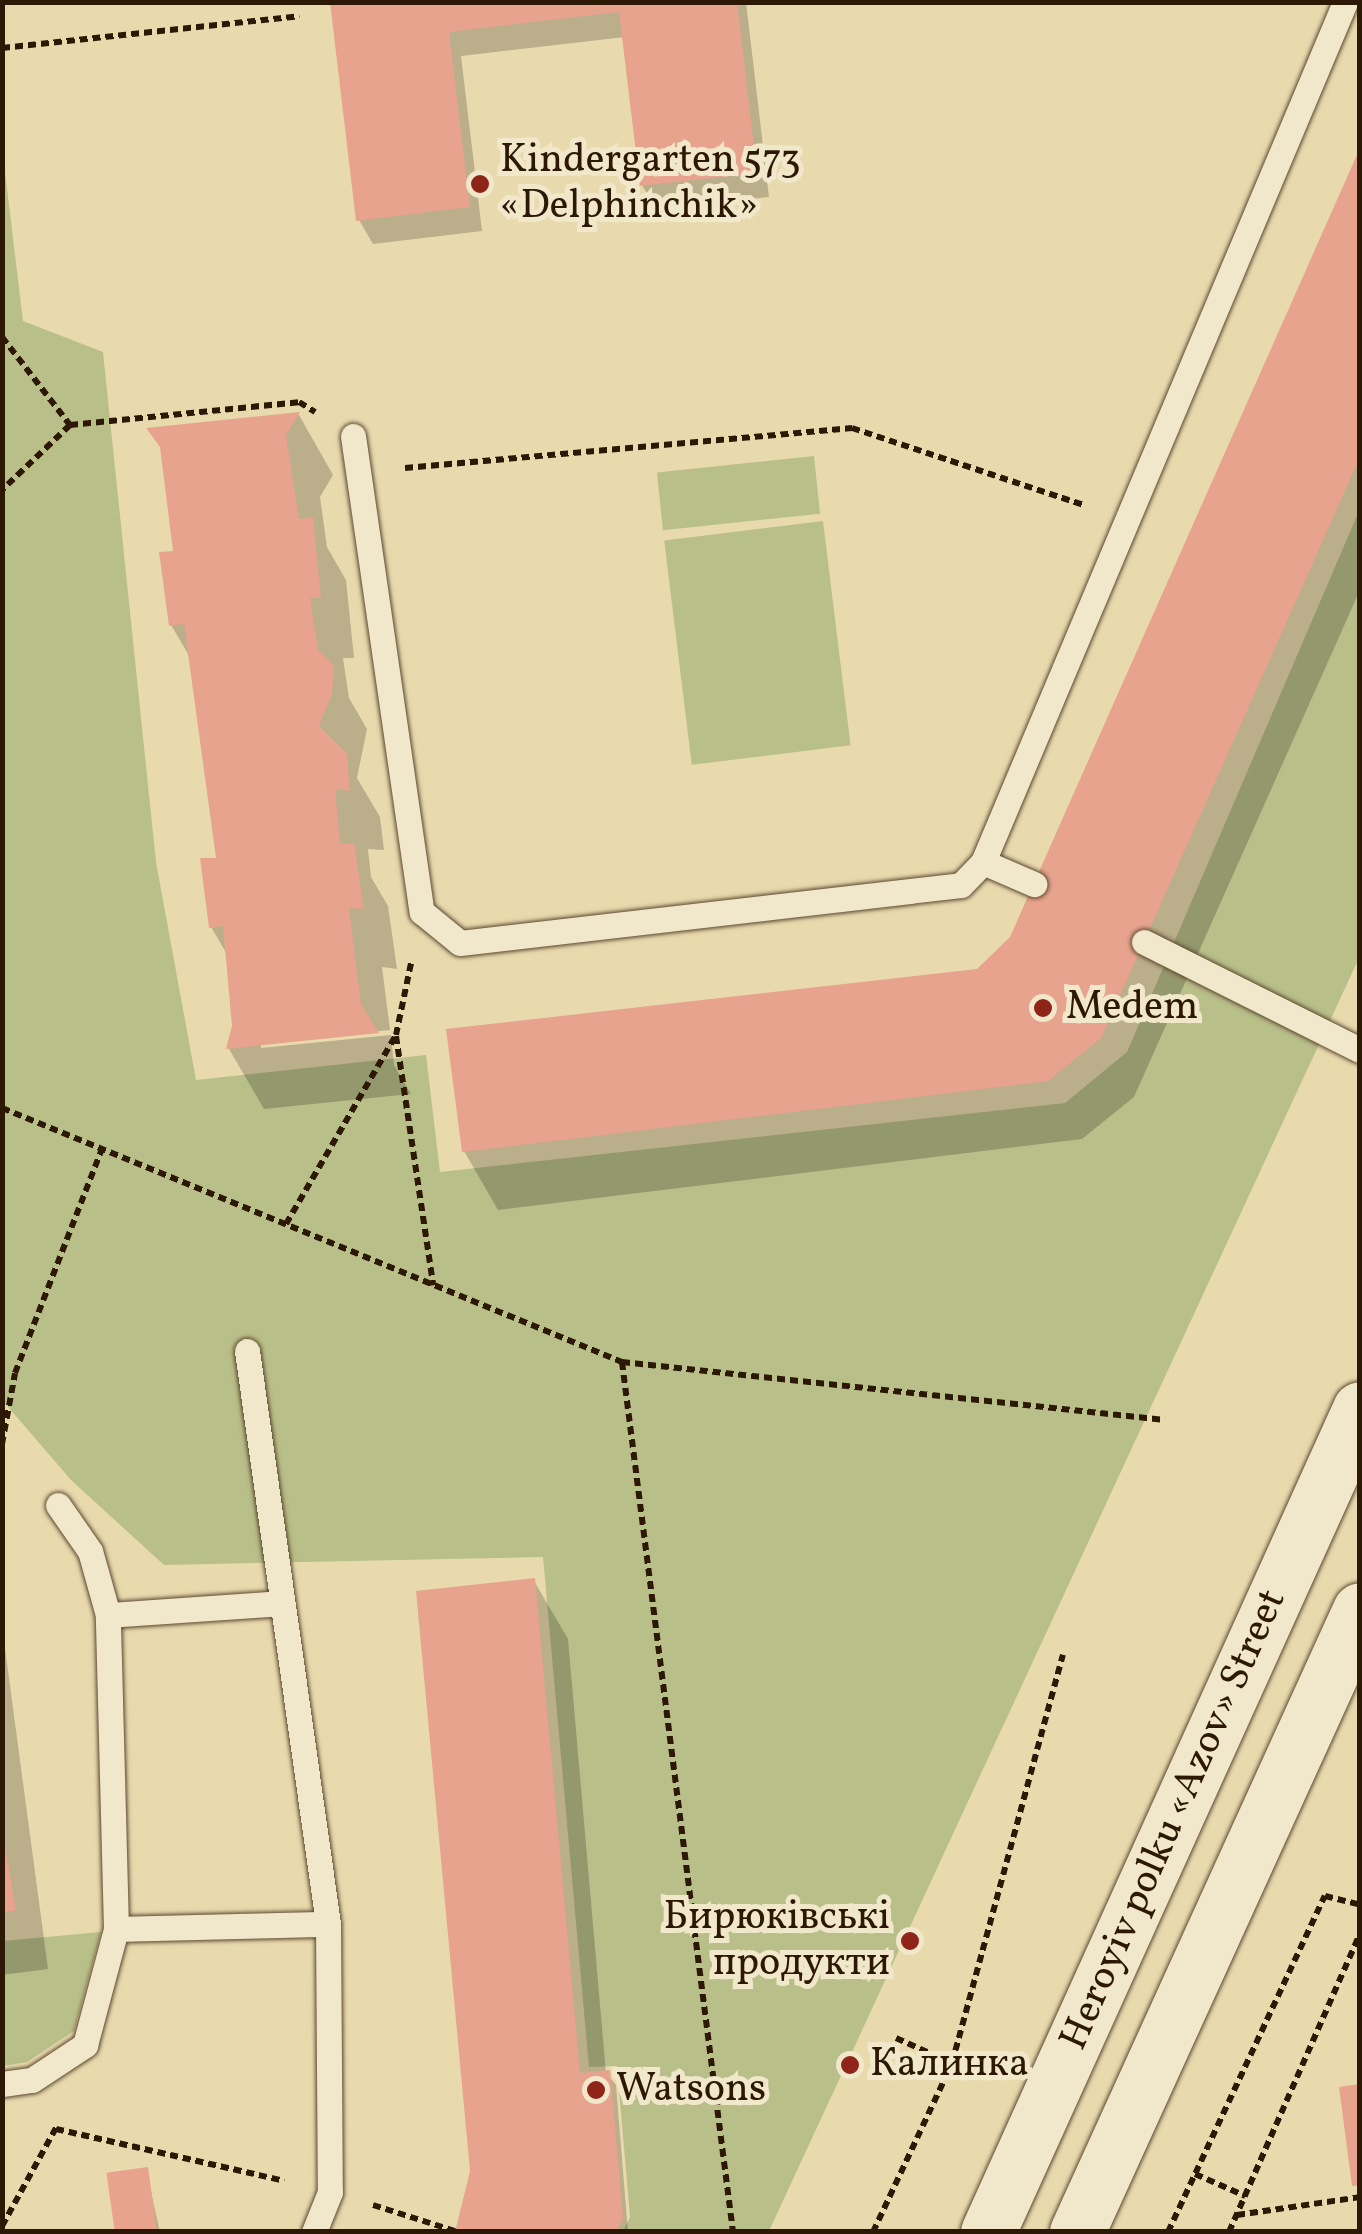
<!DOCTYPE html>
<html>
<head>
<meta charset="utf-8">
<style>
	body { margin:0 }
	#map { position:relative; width:1362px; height:2234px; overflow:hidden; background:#e9daae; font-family:Vollkorn,serif }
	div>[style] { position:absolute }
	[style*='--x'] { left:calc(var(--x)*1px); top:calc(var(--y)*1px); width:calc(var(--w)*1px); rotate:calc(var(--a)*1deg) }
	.green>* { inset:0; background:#b9bf89; transform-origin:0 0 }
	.shadow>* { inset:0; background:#0003 }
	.building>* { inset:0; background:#e7a38d; transform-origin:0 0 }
	.path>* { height:6px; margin-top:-3px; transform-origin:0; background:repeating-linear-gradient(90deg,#2d1805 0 8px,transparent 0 13px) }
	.roads { filter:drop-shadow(0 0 2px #5c482f) drop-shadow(0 0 2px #5c482f) }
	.service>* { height:25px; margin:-12.5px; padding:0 12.5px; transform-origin:12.5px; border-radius:12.5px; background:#f1e7ca }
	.secondary>* { height:55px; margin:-27.5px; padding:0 27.5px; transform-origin:27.5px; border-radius:27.5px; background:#f1e7ca }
	.dots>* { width:28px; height:28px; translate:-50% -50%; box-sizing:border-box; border:5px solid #f1e7ca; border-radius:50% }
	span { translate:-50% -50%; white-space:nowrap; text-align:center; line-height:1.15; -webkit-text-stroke:10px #f1e7ca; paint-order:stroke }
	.poi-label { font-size:40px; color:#2d1805 }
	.left { translate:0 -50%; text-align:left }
	.right { translate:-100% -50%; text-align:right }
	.street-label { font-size:40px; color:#2d1805 }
	.frame { position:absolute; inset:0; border:5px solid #2d1805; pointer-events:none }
</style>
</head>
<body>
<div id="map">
	<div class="green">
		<i style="clip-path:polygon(2px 147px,23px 321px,103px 352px,156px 862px,196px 1080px,426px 1055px,440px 1172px,1065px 1103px,1127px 1052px,1359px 511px,1359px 958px,769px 2231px,623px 2231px,630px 2217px,617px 2066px,589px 2067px,543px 1557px,164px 1565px,71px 1480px,3px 1401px)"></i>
		<i style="left:814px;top:456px;width:58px;height:158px;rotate:84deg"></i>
		<i style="left:823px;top:521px;width:226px;height:160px;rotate:83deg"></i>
		<i style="clip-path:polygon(101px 1932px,74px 2031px,27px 2062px,3px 2066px,3px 1941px)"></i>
	</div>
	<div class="shadow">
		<i style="clip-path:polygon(333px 2px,746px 2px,769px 197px,656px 209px,642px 185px,625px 37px,461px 56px,482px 231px,373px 244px,359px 220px)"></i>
		<i style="clip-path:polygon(1360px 154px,1360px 590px,1134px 1097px,1082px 1139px,498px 1210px,464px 1151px,978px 971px,1012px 938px)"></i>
		<i style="clip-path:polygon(299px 415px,333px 475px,320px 497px,327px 547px,346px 580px,354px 658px,343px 658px,349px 698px,367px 729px,357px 778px,380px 817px,384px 850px,368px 849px,371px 877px,388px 906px,397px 969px,382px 967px,390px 1030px,261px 1043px,261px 1048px,391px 1035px,394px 1065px,411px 1094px,264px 1109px,229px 1049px,234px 1026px,228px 956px,211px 927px,219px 861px,191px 659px,171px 625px,176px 554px,164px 454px,150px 430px)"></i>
		<i style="clip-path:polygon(534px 1581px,568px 1639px,606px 2073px,616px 2085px,628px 2232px,458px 2232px,473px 2171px)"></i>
		<i style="clip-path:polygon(2px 1626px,48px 1969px,2px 1975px)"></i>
		<i style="clip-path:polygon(146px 2170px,160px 2232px,117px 2232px)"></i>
	</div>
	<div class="building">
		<i style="clip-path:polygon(330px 2px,737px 2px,757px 173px,640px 186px,619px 12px,449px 32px,470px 207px,356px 221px)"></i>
		<i style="clip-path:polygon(1360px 148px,1360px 457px,1101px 1038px,1048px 1081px,462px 1152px,446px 1029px,977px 969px,1010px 937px)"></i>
		<i style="clip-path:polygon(300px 412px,286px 435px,299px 519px,313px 517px,321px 598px,310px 598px,318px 649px,334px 666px,332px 694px,319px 726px,347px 754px,350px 791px,335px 789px,340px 844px,354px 843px,364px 909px,349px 908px,361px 1004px,379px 1033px,226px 1049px,232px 1026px,223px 926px,209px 928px,200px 858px,216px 858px,184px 624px,169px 626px,159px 552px,173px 551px,160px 447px,146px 428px)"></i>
		<i style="clip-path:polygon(535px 1578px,580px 2073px,610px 2070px,623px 2217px,617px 2232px,455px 2232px,470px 2171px,416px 1591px)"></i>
		<i style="clip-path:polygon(2px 1827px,16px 1911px,2px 1912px)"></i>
		<i style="clip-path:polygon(1360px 2084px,1360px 2185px,1352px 2186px,1339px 2087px)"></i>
		<i style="left:148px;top:2167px;width:65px;height:42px;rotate:82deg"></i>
	</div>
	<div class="path">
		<i style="--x:2;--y:48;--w:299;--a:-6.1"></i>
		<i style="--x:2;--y:337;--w:111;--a:52.3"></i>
		<i style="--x:70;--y:425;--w:94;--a:136.3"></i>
		<i style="--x:70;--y:425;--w:230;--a:-5.7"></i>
		<i style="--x:299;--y:402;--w:19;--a:32"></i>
		<i style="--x:405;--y:468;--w:449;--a:-5.1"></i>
		<i style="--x:852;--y:428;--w:243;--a:18.4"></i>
		<i style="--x:396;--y:1036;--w:252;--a:81.5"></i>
		<i style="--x:2;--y:1108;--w:670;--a:22.28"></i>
		<i style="--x:622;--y:1362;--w:546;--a:6.1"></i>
		<i style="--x:286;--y:1224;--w:219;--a:-59.8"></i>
		<i style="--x:396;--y:1035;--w:74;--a:-78.2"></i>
		<i style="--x:622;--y:1362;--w:877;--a:82.73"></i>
		<i style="--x:2;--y:1444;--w:72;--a:-79.6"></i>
		<i style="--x:15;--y:1373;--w:240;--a:-68.8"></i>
		<i style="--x:896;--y:2038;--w:61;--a:24.1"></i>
		<i style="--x:56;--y:2129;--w:234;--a:12.8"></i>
		<i style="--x:1195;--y:2174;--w:55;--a:23.7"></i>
		<i style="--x:373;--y:2205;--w:86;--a:17.6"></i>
		<i style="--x:1237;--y:2215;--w:124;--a:-8.3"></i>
		<i style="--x:2;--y:2226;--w:114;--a:-61.2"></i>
		<i style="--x:873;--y:2232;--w:187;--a:-64.9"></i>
		<i style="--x:952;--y:2063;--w:423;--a:-74.8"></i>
		<i style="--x:1168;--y:2232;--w:371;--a:-65"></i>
		<i style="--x:1325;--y:1896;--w:36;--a:14"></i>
		<i style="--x:1229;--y:2232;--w:326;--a:-66.3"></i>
	</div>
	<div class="roads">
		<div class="service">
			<i style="--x:353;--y:436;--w:481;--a:81.8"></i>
			<i style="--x:422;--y:912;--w:49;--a:39.2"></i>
			<i style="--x:460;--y:943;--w:504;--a:-6.6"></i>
			<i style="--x:961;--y:885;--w:32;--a:-46"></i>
			<i style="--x:983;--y:862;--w:933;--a:-67.17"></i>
			<i style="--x:983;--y:862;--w:56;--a:23.3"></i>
			<i style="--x:1144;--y:942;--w:241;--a:26.6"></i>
			<i style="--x:247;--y:1351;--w:579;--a:81.95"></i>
			<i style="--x:328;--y:1924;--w:268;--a:89.6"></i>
			<i style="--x:330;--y:2192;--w:43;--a:111.8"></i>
			<i style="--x:108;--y:1615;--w:174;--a:-3.9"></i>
			<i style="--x:116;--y:1929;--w:212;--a:-1.4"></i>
			<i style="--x:2;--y:2084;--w:30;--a:-8"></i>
			<i style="--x:32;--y:2080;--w:64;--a:-33.4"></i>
			<i style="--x:85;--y:2045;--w:120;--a:-75"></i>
			<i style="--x:116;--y:1929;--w:314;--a:-91.5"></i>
			<i style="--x:108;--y:1615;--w:66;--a:-105.7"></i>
			<i style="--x:90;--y:1551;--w:56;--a:-124.8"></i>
		</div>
		<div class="secondary">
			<i style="--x:988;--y:2232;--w:903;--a:-65.68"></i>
			<i style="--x:1077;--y:2232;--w:683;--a:-65.54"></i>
		</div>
	</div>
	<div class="dots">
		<i style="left:480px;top:184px;background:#8f2418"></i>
		<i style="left:1043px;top:1008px;background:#8f2418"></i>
		<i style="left:910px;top:1941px;background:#8f2418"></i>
		<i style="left:850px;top:2065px;background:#8f2418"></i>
		<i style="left:596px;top:2090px;background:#8f2418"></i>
	</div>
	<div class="poi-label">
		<span class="left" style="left:500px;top:184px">Kindergarten 573<br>«Delphinchik»</span>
		<span class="left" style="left:1066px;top:1008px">Medem</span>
		<span class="right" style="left:890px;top:1941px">Бирюківські<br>продукти</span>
		<span class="left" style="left:870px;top:2065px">Калинка</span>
		<span class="left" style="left:616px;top:2090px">Watsons</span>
	</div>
	<div class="street-label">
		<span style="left:1174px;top:1820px;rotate:-66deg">Heroyiv polku «Azov» Street</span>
	</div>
	<div class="frame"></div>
</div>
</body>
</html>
